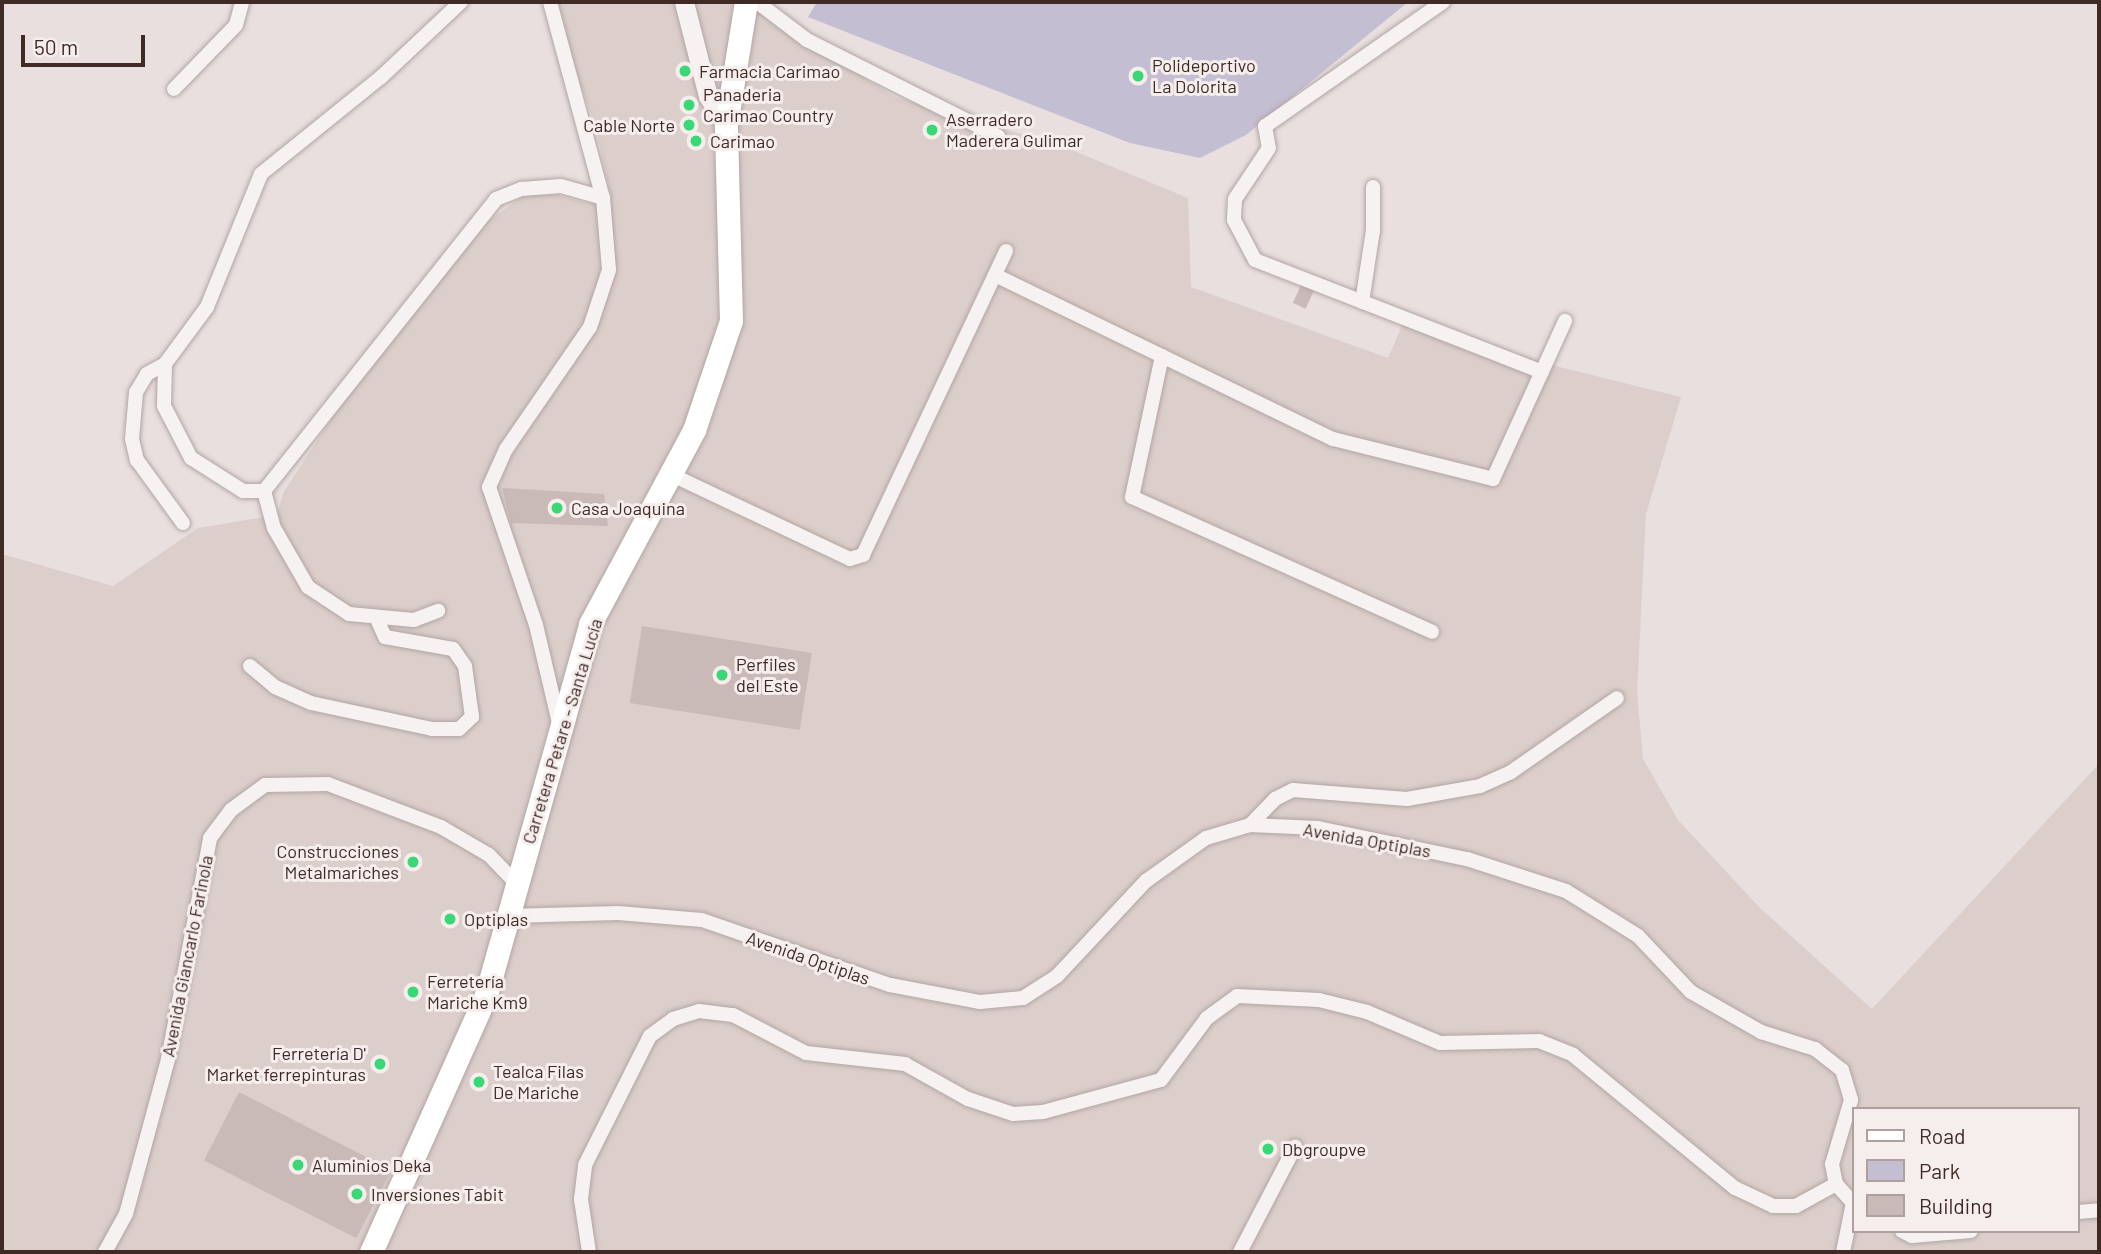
<!DOCTYPE html>
<html>
<head>
<meta charset="utf-8">
<style>
	body { margin:0 }
	#map { position:relative; width:2101px; height:1254px; overflow:hidden; background:#e8dfde; font-family:Barlow,sans-serif }
	div>[style] { position:absolute }
	[style*='--x'] { left:calc(var(--x)*1px); top:calc(var(--y)*1px); width:calc(var(--w)*1px); rotate:calc(var(--a)*1deg) }
	.built>* { inset:0; background:#dbcecb }
	.green>* { inset:0; background:#c4bed3 }
	.building>* { inset:0; background:#c9bab7; transform-origin:0 0 }
	.roads { filter:drop-shadow(0 0 2px #b2a5a3) drop-shadow(0 0 2px #b2a5a3) }
	.minor>* { height:14px; margin:-7px; padding:0 7px; transform-origin:7px; border-radius:7px; background:#f6f2f1 }
	.tertiary>* { height:19px; margin:-9.5px; padding:0 9.5px; transform-origin:9.5px; border-radius:9.5px; background:#f6f2f1 }
	.primary>* { height:23px; margin:-11.5px; padding:0 11.5px; transform-origin:11.5px; border-radius:11.5px; background:#fff }
	.dots>* { width:19px; height:19px; translate:-50% -50%; box-sizing:border-box; border:4px solid #f6eeed; border-radius:50% }
	span { translate:-50% -50%; white-space:nowrap; text-align:center; line-height:1.15; -webkit-text-stroke:6px #f6eeed; paint-order:stroke }
	.poi-label { font-size:18px; color:#402a26 }
	.left { translate:0 -50%; text-align:left }
	.right { translate:-100% -50%; text-align:right }
	.street-label { font-size:18px; color:#402a26 }
	.frame { position:absolute; inset:0; border:4px solid #402a26; pointer-events:none }
	.legend { position:absolute; left:1852px; top:1107px; width:228px; height:126px; box-sizing:border-box; background:#f6eeed; border:2px solid #ada09d; margin:0; padding:9px 12px; list-style:none; font-size:21px; color:#402a26 }
	.legend li { display:flex; align-items:center; gap:14px; height:35px }
	.legend b { width:35px; border:2px solid #ada09d }
	.scale { position:absolute; left:21px; top:35px; width:124px; height:32px; box-sizing:border-box; border:4px solid #402a26; border-top:0; padding-left:9px; font-size:21px; line-height:24px; white-space:nowrap; color:#402a26; -webkit-text-stroke:5px #f6eeed; paint-order:stroke }
</style>
</head>
<body>
<div id="map">
	<div class="built">
		<i style="clip-path:polygon(evenodd,550px 2px,766px 2px,793px 34px,895px 97px,1062px 146px,1188px 198px,1191px 287px,1388px 358px,1404px 321px,1519px 357px,1681px 397px,1646px 514px,1637px 692px,1643px 759px,1678px 820px,1760px 908px,1872px 1009px,2099px 764px,2099px 1252px,2px 1252px,2px 554px,113px 586px,198px 528px,277px 515px,283px 493px,344px 400px,486px 222px,525px 195px,557px 195px,590px 204px,611px 197px,594px 121px,550px 2px,1854px 1109px,2078px 1109px,2078px 1231px,1854px 1231px,1854px 1109px)"></i>
	</div>
	<div class="green">
		<i style="clip-path:polygon(817px 2px,1408px 2px,1246px 135px,1200px 158px,1130px 143px,808px 17px)"></i>
	</div>
	<div class="building">
		<i style="left:1303px;top:281px;width:14px;height:24px;rotate:25deg"></i>
		<i style="clip-path:polygon(502px 488px,604px 494px,608px 526px,511px 523px)"></i>
		<i style="left:642px;top:626px;width:172px;height:78px;rotate:9deg"></i>
		<i style="left:239px;top:1092px;width:171px;height:77px;rotate:27deg"></i>
	</div>
	<div class="roads">
		<div class="minor">
			<i style="--x:461;--y:2;--w:110;--a:136.8"></i>
			<i style="--x:381;--y:77;--w:154;--a:141.1"></i>
			<i style="--x:261;--y:174;--w:144;--a:112.1"></i>
			<i style="--x:207;--y:307;--w:71;--a:126.4"></i>
			<i style="--x:165;--y:364;--w:42;--a:91.4"></i>
			<i style="--x:164;--y:406;--w:59;--a:62.6"></i>
			<i style="--x:191;--y:458;--w:62;--a:32.4"></i>
			<i style="--x:243;--y:491;--w:21;--a:0"></i>
			<i style="--x:264;--y:491;--w:373;--a:-51.5"></i>
			<i style="--x:496;--y:199;--w:27;--a:-22"></i>
			<i style="--x:521;--y:189;--w:40;--a:-4.3"></i>
			<i style="--x:561;--y:186;--w:44;--a:15.9"></i>
			<i style="--x:603;--y:198;--w:72;--a:85.2"></i>
			<i style="--x:609;--y:270;--w:60;--a:108.4"></i>
			<i style="--x:590;--y:327;--w:148;--a:124.5"></i>
			<i style="--x:506;--y:449;--w:42;--a:114.1"></i>
			<i style="--x:489;--y:487;--w:146;--a:71.2"></i>
			<i style="--x:536;--y:625;--w:101;--a:76.8"></i>
			<i style="--x:550;--y:2;--w:203;--a:74.9"></i>
			<i style="--x:757;--y:2;--w:63;--a:37.2"></i>
			<i style="--x:807;--y:40;--w:214;--a:26.7"></i>
			<i style="--x:1443;--y:2;--w:217;--a:145.1"></i>
			<i style="--x:1265;--y:126;--w:22;--a:80"></i>
			<i style="--x:1269;--y:148;--w:61;--a:123.7"></i>
			<i style="--x:1235;--y:199;--w:21;--a:93"></i>
			<i style="--x:1234;--y:220;--w:45;--a:62.3"></i>
			<i style="--x:1255;--y:260;--w:308;--a:21.3"></i>
			<i style="--x:174;--y:89;--w:89;--a:-45.9"></i>
			<i style="--x:236;--y:25;--w:24;--a:-75"></i>
			<i style="--x:995;--y:275;--w:376;--a:25.9"></i>
			<i style="--x:1333;--y:439;--w:165;--a:14"></i>
			<i style="--x:1493;--y:479;--w:174;--a:-65.5"></i>
			<i style="--x:1362;--y:302;--w:73;--a:-81.3"></i>
			<i style="--x:1373;--y:230;--w:43;--a:-90"></i>
			<i style="--x:1162;--y:356;--w:144;--a:102"></i>
			<i style="--x:1132;--y:497;--w:329;--a:24.2"></i>
			<i style="--x:165;--y:364;--w:21;--a:151"></i>
			<i style="--x:147;--y:374;--w:21;--a:121"></i>
			<i style="--x:136;--y:392;--w:47;--a:94.9"></i>
			<i style="--x:132;--y:439;--w:22;--a:77"></i>
			<i style="--x:137;--y:460;--w:78;--a:53.9"></i>
			<i style="--x:670;--y:474;--w:199;--a:25.3"></i>
			<i style="--x:850;--y:559;--w:14;--a:-17"></i>
			<i style="--x:863;--y:555;--w:336;--a:-64.8"></i>
			<i style="--x:264;--y:491;--w:38;--a:75"></i>
			<i style="--x:274;--y:528;--w:68;--a:60"></i>
			<i style="--x:308;--y:587;--w:49;--a:33.4"></i>
			<i style="--x:349;--y:614;--w:65;--a:5.3"></i>
			<i style="--x:414;--y:620;--w:26;--a:-21"></i>
			<i style="--x:250;--y:666;--w:33;--a:40"></i>
			<i style="--x:275;--y:687;--w:39;--a:24"></i>
			<i style="--x:311;--y:703;--w:124;--a:12.1"></i>
			<i style="--x:432;--y:729;--w:27;--a:0"></i>
			<i style="--x:459;--y:729;--w:18;--a:-43"></i>
			<i style="--x:472;--y:717;--w:51;--a:-97.8"></i>
			<i style="--x:465;--y:666;--w:21;--a:-125"></i>
			<i style="--x:453;--y:649;--w:69;--a:-170"></i>
			<i style="--x:385;--y:637;--w:20;--a:-114"></i>
			<i style="--x:1250;--y:825;--w:36;--a:-46"></i>
			<i style="--x:1275;--y:799;--w:20;--a:-27"></i>
			<i style="--x:1293;--y:790;--w:114;--a:4.5"></i>
			<i style="--x:1407;--y:799;--w:74;--a:-10.1"></i>
			<i style="--x:1480;--y:786;--w:34;--a:-24"></i>
			<i style="--x:1511;--y:772;--w:129;--a:-34.9"></i>
			<i style="--x:508;--y:916;--w:110;--a:-1.6"></i>
			<i style="--x:618;--y:913;--w:84;--a:4.8"></i>
			<i style="--x:702;--y:920;--w:199;--a:19.1"></i>
			<i style="--x:890;--y:985;--w:92;--a:10.7"></i>
			<i style="--x:980;--y:1002;--w:43;--a:-5.3"></i>
			<i style="--x:1023;--y:998;--w:40;--a:-32.9"></i>
			<i style="--x:1057;--y:976;--w:130;--a:-46.9"></i>
			<i style="--x:1146;--y:881;--w:74;--a:-35.6"></i>
			<i style="--x:1206;--y:838;--w:46;--a:-16.5"></i>
			<i style="--x:1250;--y:825;--w:68;--a:2.5"></i>
			<i style="--x:1318;--y:828;--w:152;--a:11.8"></i>
			<i style="--x:1467;--y:859;--w:104;--a:17.9"></i>
			<i style="--x:1566;--y:891;--w:85;--a:32"></i>
			<i style="--x:1638;--y:936;--w:77;--a:46.6"></i>
			<i style="--x:1691;--y:992;--w:81;--a:29.7"></i>
			<i style="--x:1761;--y:1032;--w:57;--a:17.5"></i>
			<i style="--x:1815;--y:1049;--w:34;--a:38"></i>
			<i style="--x:1842;--y:1070;--w:31;--a:73"></i>
			<i style="--x:1851;--y:1100;--w:67;--a:106.5"></i>
			<i style="--x:1832;--y:1164;--w:20;--a:79"></i>
			<i style="--x:1836;--y:1184;--w:27;--a:48"></i>
			<i style="--x:2078;--y:1212;--w:21;--a:-5"></i>
			<i style="--x:1902;--y:1231;--w:11;--a:27"></i>
			<i style="--x:1912;--y:1236;--w:59;--a:-4.8"></i>
			<i style="--x:105;--y:1252;--w:43;--a:-61.1"></i>
			<i style="--x:126;--y:1214;--w:161;--a:-74.8"></i>
			<i style="--x:168;--y:1059;--w:225;--a:-79.2"></i>
			<i style="--x:210;--y:838;--w:35;--a:-53"></i>
			<i style="--x:231;--y:810;--w:42;--a:-36.3"></i>
			<i style="--x:265;--y:785;--w:63;--a:-0.9"></i>
			<i style="--x:328;--y:784;--w:121;--a:20.8"></i>
			<i style="--x:441;--y:827;--w:56;--a:30.3"></i>
			<i style="--x:489;--y:855;--w:40;--a:46"></i>
			<i style="--x:589;--y:1252;--w:54;--a:-98.6"></i>
			<i style="--x:581;--y:1199;--w:34;--a:-83"></i>
			<i style="--x:585;--y:1165;--w:144;--a:-63.3"></i>
			<i style="--x:650;--y:1036;--w:29;--a:-36"></i>
			<i style="--x:673;--y:1019;--w:27;--a:-17"></i>
			<i style="--x:699;--y:1011;--w:34;--a:7"></i>
			<i style="--x:733;--y:1015;--w:82;--a:27.5"></i>
			<i style="--x:806;--y:1053;--w:100;--a:6.3"></i>
			<i style="--x:905;--y:1064;--w:72;--a:29.1"></i>
			<i style="--x:968;--y:1099;--w:47;--a:18.4"></i>
			<i style="--x:1013;--y:1114;--w:30;--a:-4"></i>
			<i style="--x:1043;--y:1112;--w:122;--a:-15.2"></i>
			<i style="--x:1161;--y:1080;--w:77;--a:-53.4"></i>
			<i style="--x:1207;--y:1018;--w:37;--a:-36"></i>
			<i style="--x:1237;--y:996;--w:82;--a:2.8"></i>
			<i style="--x:1319;--y:1000;--w:49;--a:14"></i>
			<i style="--x:1367;--y:1012;--w:79;--a:23"></i>
			<i style="--x:1440;--y:1043;--w:99;--a:-1.2"></i>
			<i style="--x:1539;--y:1041;--w:37;--a:22"></i>
			<i style="--x:1573;--y:1055;--w:210;--a:39.4"></i>
			<i style="--x:1735;--y:1188;--w:42;--a:25.3"></i>
			<i style="--x:1773;--y:1206;--w:23;--a:0"></i>
			<i style="--x:1796;--y:1206;--w:46;--a:-28.8"></i>
			<i style="--x:1240;--y:1252;--w:119;--a:-62.4"></i>
			<i style="--x:1843;--y:1252;--w:50;--a:-78.5"></i>
		</div>
		<div class="tertiary">
			<i style="--x:684;--y:2;--w:97;--a:75.7"></i>
			<i style="--x:708;--y:96;--w:34;--a:58"></i>
		</div>
		<div class="primary">
			<i style="--x:371;--y:1252;--w:282;--a:-65.9"></i>
			<i style="--x:486;--y:995;--w:385;--a:-74.3"></i>
			<i style="--x:590;--y:624;--w:220;--a:-61.8"></i>
			<i style="--x:694;--y:430;--w:115;--a:-71.3"></i>
			<i style="--x:731;--y:321;--w:196;--a:-91.5"></i>
			<i style="--x:726;--y:125;--w:125;--a:-80.8"></i>
		</div>
	</div>
	<div class="dots">
		<i style="left:685px;top:71px;background:#39d776"></i>
		<i style="left:1138px;top:76px;background:#39d776"></i>
		<i style="left:689px;top:105px;background:#39d776"></i>
		<i style="left:689px;top:125px;background:#39d776"></i>
		<i style="left:932px;top:130px;background:#39d776"></i>
		<i style="left:696px;top:141px;background:#39d776"></i>
		<i style="left:557px;top:508px;background:#39d776"></i>
		<i style="left:722px;top:675px;background:#39d776"></i>
		<i style="left:413px;top:862px;background:#39d776"></i>
		<i style="left:450px;top:919px;background:#39d776"></i>
		<i style="left:413px;top:992px;background:#39d776"></i>
		<i style="left:380px;top:1064px;background:#39d776"></i>
		<i style="left:479px;top:1082px;background:#39d776"></i>
		<i style="left:1268px;top:1149px;background:#39d776"></i>
		<i style="left:298px;top:1165px;background:#39d776"></i>
		<i style="left:357px;top:1194px;background:#39d776"></i>
	</div>
	<div class="poi-label">
		<span class="left" style="left:1152px;top:76px">Polideportivo<br>La Dolorita</span>
		<span class="left" style="left:699px;top:71px">Farmacia Carimao</span>
		<span class="left" style="left:703px;top:105px">Panaderia<br>Carimao Country</span>
		<span class="left" style="left:946px;top:130px">Aserradero<br>Maderera Gulimar</span>
		<span class="right" style="left:675px;top:125px">Cable Norte</span>
		<span class="left" style="left:710px;top:141px">Carimao</span>
		<span class="left" style="left:571px;top:508px">Casa Joaquina</span>
		<span class="left" style="left:736px;top:675px">Perfiles<br>del Este</span>
		<span class="right" style="left:399px;top:862px">Construcciones<br>Metalmariches</span>
		<span class="left" style="left:464px;top:919px">Optiplas</span>
		<span class="left" style="left:427px;top:992px">Ferretería<br>Mariche Km9</span>
		<span class="right" style="left:366px;top:1064px">Ferretería D'<br>Market ferrepinturas</span>
		<span class="left" style="left:493px;top:1082px">Tealca Filas<br>De Mariche</span>
		<span class="left" style="left:1282px;top:1149px">Dbgroupve</span>
		<span class="left" style="left:312px;top:1165px">Aluminios Deka</span>
		<span class="left" style="left:371px;top:1194px">Inversiones Tabit</span>
	</div>
	<div class="street-label">
		<span style="left:562px;top:731px;rotate:-73deg">Carretera Petare - Santa Lucía</span>
		<span style="left:1367px;top:840px;rotate:10deg">Avenida Optiplas</span>
		<span style="left:187px;top:956px;rotate:-79deg">Avenida Giancarlo Farinola</span>
		<span style="left:808px;top:958px;rotate:19deg">Avenida Optiplas</span>
	</div>
	<div class="frame"></div>
	<ul class="legend">
	<li><b style="height:9px;background:#fff"></b>Road</li>
	<li><b style="height:19px;background:#c4bed3"></b>Park</li>
	<li><b style="height:19px;background:#c9bab7"></b>Building</li>
	</ul>
	<div class="scale">50 m</div>
</div>
</body>
</html>
